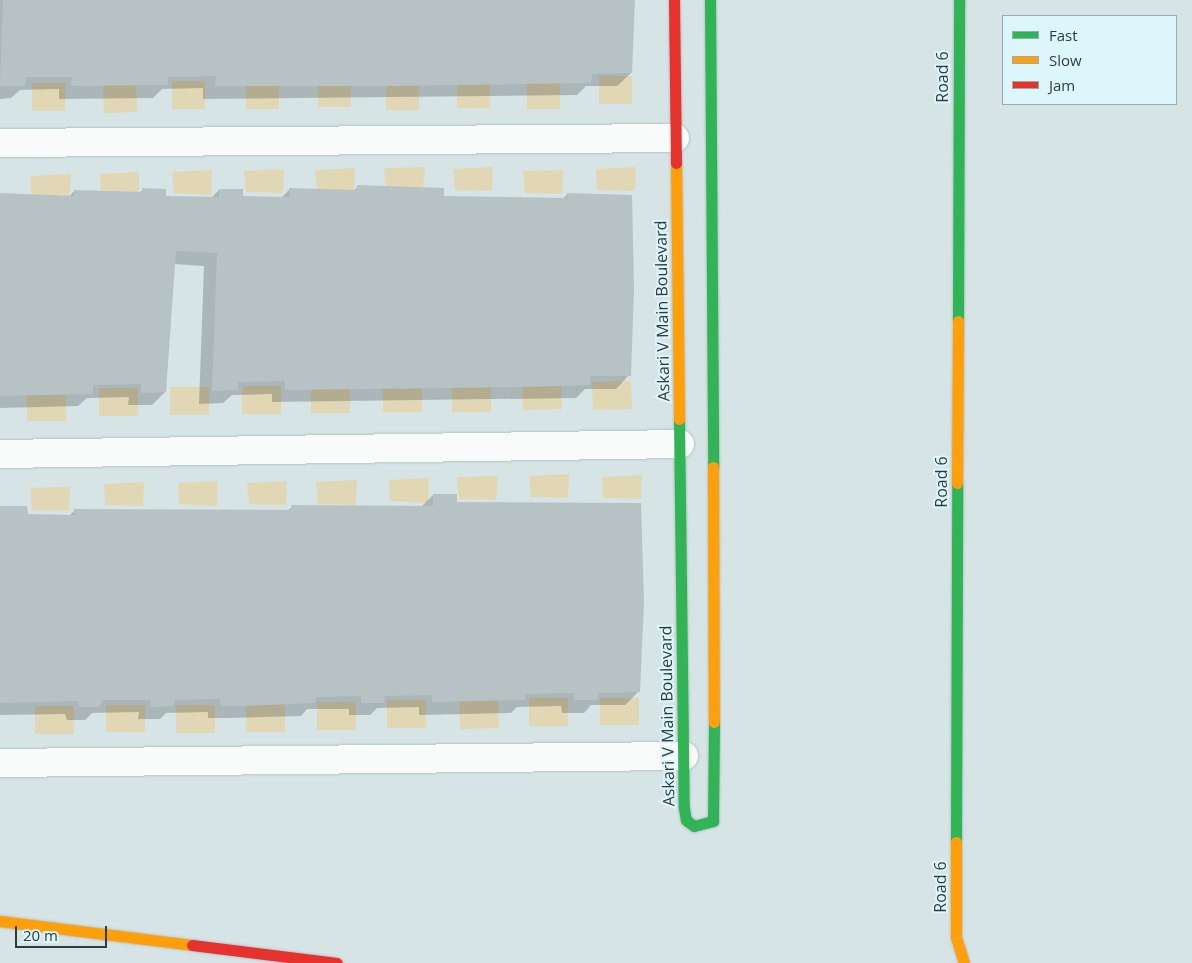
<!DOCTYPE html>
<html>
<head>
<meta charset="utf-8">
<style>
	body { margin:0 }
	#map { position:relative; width:1192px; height:963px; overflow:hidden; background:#d6e4e6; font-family:"Open Sans",sans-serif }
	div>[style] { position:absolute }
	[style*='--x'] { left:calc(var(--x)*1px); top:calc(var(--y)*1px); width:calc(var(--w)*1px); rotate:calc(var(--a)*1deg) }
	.green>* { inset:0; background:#e2d7b4; transform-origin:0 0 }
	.shadow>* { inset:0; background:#0003 }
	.building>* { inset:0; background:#b7c2c4 }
	.roads { filter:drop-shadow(0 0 1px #b6c1c3) drop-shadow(0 0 1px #b6c1c3) }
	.street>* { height:28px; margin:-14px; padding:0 14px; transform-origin:14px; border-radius:14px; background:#f9fbfb }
	.fast>* { height:11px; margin:-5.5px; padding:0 5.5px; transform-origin:5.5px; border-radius:5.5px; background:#30b455 }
	.slow>* { height:11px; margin:-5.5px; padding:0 5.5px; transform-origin:5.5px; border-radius:5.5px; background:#ff9f0a }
	.jam>* { height:11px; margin:-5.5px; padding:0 5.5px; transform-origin:5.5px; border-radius:5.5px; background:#e5322d }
	span { translate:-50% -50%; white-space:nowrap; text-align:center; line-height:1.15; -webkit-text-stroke:4px #dcf6fb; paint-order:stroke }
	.street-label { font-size:16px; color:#313b3d }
	.legend { position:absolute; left:1002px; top:15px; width:175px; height:90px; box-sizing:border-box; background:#dcf6fb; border:1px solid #98abaf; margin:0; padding:6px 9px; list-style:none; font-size:15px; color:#313b3d }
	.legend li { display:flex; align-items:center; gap:10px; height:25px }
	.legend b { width:25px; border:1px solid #98abaf }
	.scale { position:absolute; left:15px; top:926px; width:92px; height:22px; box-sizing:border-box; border:2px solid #313b3d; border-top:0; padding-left:6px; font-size:15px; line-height:18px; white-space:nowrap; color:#313b3d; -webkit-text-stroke:4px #dcf6fb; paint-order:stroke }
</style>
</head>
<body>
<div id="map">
	<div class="green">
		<i style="left:632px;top:76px;width:28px;height:33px;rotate:90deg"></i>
		<i style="left:351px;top:79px;width:28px;height:33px;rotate:90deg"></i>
		<i style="left:490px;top:80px;width:28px;height:33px;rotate:90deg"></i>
		<i style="left:205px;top:81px;width:28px;height:33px;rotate:90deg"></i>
		<i style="left:279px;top:81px;width:28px;height:33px;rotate:90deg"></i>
		<i style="left:419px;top:81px;width:29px;height:33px;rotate:90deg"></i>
		<i style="left:560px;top:81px;width:28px;height:33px;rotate:90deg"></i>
		<i style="left:65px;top:83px;width:28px;height:33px;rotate:90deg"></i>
		<i style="left:136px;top:83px;width:29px;height:33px;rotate:88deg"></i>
		<i style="clip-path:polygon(425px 167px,423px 191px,386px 190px,384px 168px)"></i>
		<i style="clip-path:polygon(493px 167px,492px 191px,455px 190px,453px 169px)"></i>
		<i style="clip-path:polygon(636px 167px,635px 191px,597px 190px,596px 169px)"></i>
		<i style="clip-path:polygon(355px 168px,354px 192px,317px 191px,315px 170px)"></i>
		<i style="clip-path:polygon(284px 169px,283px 193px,246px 192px,244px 171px)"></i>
		<i style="clip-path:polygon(212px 170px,211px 195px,174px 193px,172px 172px)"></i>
		<i style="clip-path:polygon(563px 170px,562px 194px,525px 193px,523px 171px)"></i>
		<i style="clip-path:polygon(139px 172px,139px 196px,101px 195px,100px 174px)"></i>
		<i style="clip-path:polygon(71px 174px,69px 199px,32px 197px,30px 176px)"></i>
		<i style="left:561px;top:381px;width:28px;height:39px;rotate:88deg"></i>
		<i style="left:631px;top:381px;width:28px;height:39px;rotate:88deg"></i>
		<i style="left:422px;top:384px;width:28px;height:39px;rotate:90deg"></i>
		<i style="left:350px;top:385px;width:28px;height:39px;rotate:90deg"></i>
		<i style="left:452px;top:385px;width:39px;height:27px"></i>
		<i style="left:281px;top:386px;width:28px;height:39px;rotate:90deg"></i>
		<i style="left:170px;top:387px;width:39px;height:28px"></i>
		<i style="left:99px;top:388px;width:39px;height:28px"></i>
		<i style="left:27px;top:394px;width:39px;height:27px"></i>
		<i style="clip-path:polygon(569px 474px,568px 498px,531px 497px,529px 476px)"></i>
		<i style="clip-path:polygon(642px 475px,641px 499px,603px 498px,602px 477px)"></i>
		<i style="clip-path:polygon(498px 476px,496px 500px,459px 499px,457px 477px)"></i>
		<i style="clip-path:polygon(429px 478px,428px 503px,390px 501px,389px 480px)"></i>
		<i style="clip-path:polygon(357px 480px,356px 505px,318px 504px,316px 482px)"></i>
		<i style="clip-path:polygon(218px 481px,217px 506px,179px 504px,178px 483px)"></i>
		<i style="clip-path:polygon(287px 481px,286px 505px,249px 504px,247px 483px)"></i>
		<i style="clip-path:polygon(144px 482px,143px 506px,105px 505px,104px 484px)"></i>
		<i style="clip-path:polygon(70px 487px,69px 511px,32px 510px,30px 488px)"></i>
		<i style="left:529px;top:698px;width:39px;height:28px"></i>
		<i style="left:600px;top:698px;width:39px;height:27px"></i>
		<i style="left:498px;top:699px;width:29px;height:39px;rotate:88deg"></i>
		<i style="left:426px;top:700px;width:28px;height:39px;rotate:90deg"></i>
		<i style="left:356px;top:702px;width:28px;height:39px;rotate:90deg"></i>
		<i style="left:246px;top:704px;width:39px;height:28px"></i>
		<i style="left:106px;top:705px;width:39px;height:27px"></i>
		<i style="left:176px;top:705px;width:39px;height:28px"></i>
		<i style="left:35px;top:706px;width:39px;height:28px"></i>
	</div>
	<div class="shadow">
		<i style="clip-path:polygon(0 0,634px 0,631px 73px,617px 86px,586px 86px,577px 95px,203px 99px,203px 88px,162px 89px,153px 98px,59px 99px,59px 89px,20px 90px,11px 98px,0 99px)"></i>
		<i style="clip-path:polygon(358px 187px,443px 197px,563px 199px,567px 194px,629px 375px,616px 389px,585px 389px,576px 398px,272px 402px,272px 394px,232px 395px,223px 403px,199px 404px,204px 266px,174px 264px,165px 392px,152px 405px,128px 405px,129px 397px,87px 398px,78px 406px,0 408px,0 201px,69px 197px,74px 191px,139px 193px,143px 190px,165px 197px,211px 198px,219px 190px,242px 198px,281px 198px,290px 189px,353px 191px)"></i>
		<i style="clip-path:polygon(433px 495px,456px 503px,638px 692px,625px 705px,591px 705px,584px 713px,562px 713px,561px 706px,517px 707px,511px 713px,419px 715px,419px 707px,377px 708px,370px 715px,349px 715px,349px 709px,307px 709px,301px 716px,230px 718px,208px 718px,208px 712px,166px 713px,160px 719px,138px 719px,139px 712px,92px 713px,85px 720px,67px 720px,65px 714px,0 715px,0 507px,26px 515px,69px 516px,75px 510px,287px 511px,292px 507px,421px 507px)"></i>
	</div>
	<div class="building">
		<i style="clip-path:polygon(3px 0,635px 0,632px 73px,592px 74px,591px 83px,394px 86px,215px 86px,216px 76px,168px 77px,168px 85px,71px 86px,72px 77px,26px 77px,25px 86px,0 86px)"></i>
		<i style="clip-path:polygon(357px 185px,444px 188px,444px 196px,567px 198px,567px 193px,632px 195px,634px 288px,631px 376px,590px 376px,590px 385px,521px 387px,285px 390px,285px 381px,238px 382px,238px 390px,212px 391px,217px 253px,176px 251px,166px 392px,141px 393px,141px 384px,93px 385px,93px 394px,0 396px,0 193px,74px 196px,74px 190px,143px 192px,142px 188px,166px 189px,166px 196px,219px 197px,219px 189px,243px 189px,243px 196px,290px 197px,289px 188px,357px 190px)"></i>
		<i style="clip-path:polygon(433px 494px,457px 494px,457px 502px,641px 503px,644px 602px,640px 692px,599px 693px,598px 700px,574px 700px,574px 693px,525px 694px,525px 700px,432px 702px,432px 695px,385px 696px,384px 703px,361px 703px,361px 696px,316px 697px,315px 703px,244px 706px,221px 706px,220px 699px,175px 700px,174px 706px,151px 707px,151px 700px,102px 700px,100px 707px,80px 707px,78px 701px,0 703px,0 506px,27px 506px,28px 514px,75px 515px,74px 509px,291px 510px,291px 505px,433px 506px)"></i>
	</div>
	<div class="roads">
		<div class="street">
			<i style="--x:0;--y:143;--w:675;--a:-0.42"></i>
			<i style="--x:0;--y:454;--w:680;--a:-0.84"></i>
			<i style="--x:0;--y:763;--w:684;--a:-0.59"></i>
		</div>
		<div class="fast">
			<i style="--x:710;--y:0;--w:467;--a:89.6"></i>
			<i style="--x:958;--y:321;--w:321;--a:-89.8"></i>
			<i style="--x:679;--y:419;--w:389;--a:89.3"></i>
			<i style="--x:684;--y:808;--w:12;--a:81"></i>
			<i style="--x:686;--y:820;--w:10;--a:37"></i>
			<i style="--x:694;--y:826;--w:20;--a:-15"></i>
			<i style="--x:713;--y:821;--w:99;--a:-89.4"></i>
			<i style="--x:956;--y:842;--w:359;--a:-89.8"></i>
		</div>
		<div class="slow">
			<i style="--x:676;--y:163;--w:256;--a:89.3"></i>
			<i style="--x:713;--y:467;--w:255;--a:89.8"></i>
			<i style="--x:957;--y:483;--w:162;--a:-89.6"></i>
			<i style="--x:956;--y:842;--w:95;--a:90"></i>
			<i style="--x:956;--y:937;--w:27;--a:73"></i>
			<i style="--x:0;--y:921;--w:193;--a:7.1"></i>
		</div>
		<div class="jam">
			<i style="--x:674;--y:0;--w:163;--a:89.3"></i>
			<i style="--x:192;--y:945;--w:146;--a:7.1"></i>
		</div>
	</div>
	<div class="street-label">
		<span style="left:942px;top:77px;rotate:-90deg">Road 6</span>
		<span style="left:662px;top:311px;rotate:-91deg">Askari V Main Boulevard</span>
		<span style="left:941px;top:482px;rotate:-90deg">Road 6</span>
		<span style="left:667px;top:716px;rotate:-91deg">Askari V Main Boulevard</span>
		<span style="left:940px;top:887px;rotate:-90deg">Road 6</span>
	</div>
	<ul class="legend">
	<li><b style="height:6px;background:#30b455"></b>Fast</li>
	<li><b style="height:6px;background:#ff9f0a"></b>Slow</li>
	<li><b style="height:6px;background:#e5322d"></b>Jam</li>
	</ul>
	<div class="scale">20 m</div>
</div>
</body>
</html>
